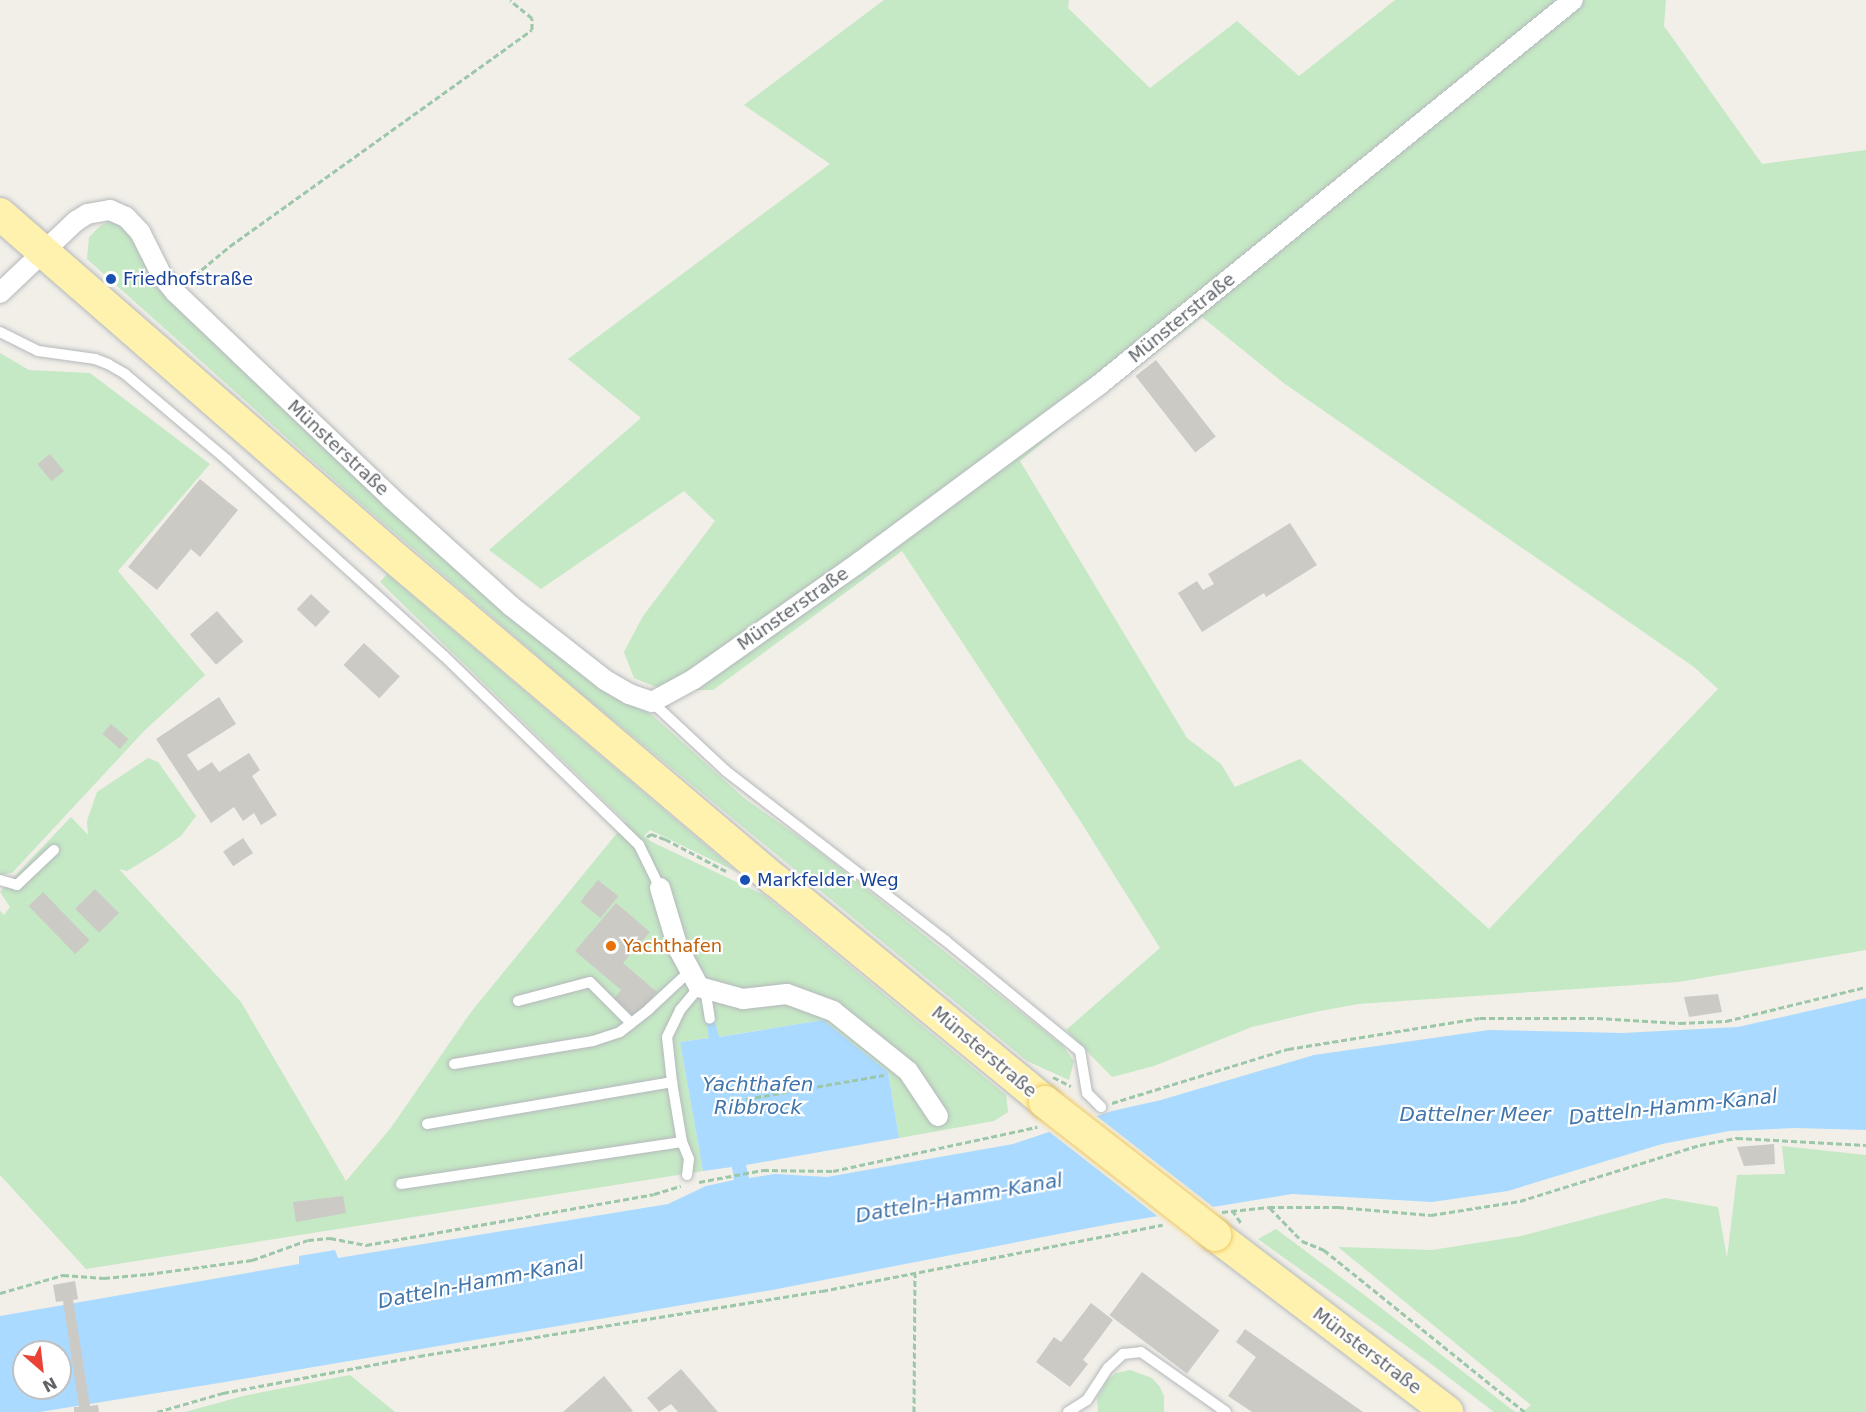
<!DOCTYPE html>
<html>
<head>
<meta charset="utf-8">
<style>
	body { margin:0 }
	#map { position:relative; width:1866px; height:1412px; overflow:hidden; background:#f1efe8; font-family:"DejaVu Sans",sans-serif }
	div>[style] { position:absolute }
	[style*='--x'] { left:calc(var(--x)*1px); top:calc(var(--y)*1px); width:calc(var(--w)*1px); rotate:calc(var(--a)*1deg) }
	.green>* { inset:0; background:#c5e8c5 }
	.water>* { inset:0; background:#aadaff }
	.pier>* { inset:0; background:#f1efe8 }
	.building>* { inset:0; background:#cccac5; transform-origin:0 0 }
	.path>* { height:3px; margin-top:-1.5px; transform-origin:0; background:repeating-linear-gradient(90deg,#9cc7a9 0 6px,transparent 0 9px) }
	.roads { filter:drop-shadow(0 0 2px #b5b8bc) drop-shadow(0 0 2px #b5b8bc) }
	.lane>* { height:10px; margin:-5px; padding:0 5px; transform-origin:5px; border-radius:5px; background:#fff }
	.street>* { height:20px; margin:-10px; padding:0 10px; transform-origin:10px; border-radius:10px; background:#fff }
	.primary>* { height:32px; margin:-16px; padding:0 16px; transform-origin:16px; border-radius:16px; background:#fff2af }
	.bridges { filter:drop-shadow(0 0 2px #f2c960) drop-shadow(0 0 2px #f2c960) }
	.primary-bridge>* { height:32px; margin:-16px; padding:0 16px; transform-origin:16px; border-radius:16px; background:#fff2af }
	.dots>* { width:16px; height:16px; translate:-50% -50%; box-sizing:border-box; border:3px solid #fff; border-radius:50% }
	span { translate:-50% -50%; white-space:nowrap; text-align:center; line-height:1.15; -webkit-text-stroke:4.5px #fff; paint-order:stroke }
	.transit-label { font-size:18px; color:#164399 }
	.left { translate:0 -50%; text-align:left }
	.street-label { font-size:18px; color:#5f6368 }
	.food-label { font-size:18px; color:#c56008 }
	.water-label { font-size:20px; color:#4174aa; font-style:italic }
	.north { position:absolute; left:12px; top:1340px; width:60px; height:60px; box-sizing:border-box; background:#fff; border:2px solid #bfc1c3; border-radius:50%; rotate:152deg; font-size:16px; font-weight:700; line-height:24px; text-align:center; color:#5f6368 }
	.north::after { content:''; display:block; margin:auto; width:21px; height:27px; background:#ea4335; clip-path:polygon(50% 0,100% 100%,50% 72%,0 100%) }
</style>
</head>
<body>
<div id="map">
	<div class="green">
		<i style="clip-path:polygon(evenodd,884px 0,1069px 0,1068px 8px,1150px 88px,1237px 21px,1299px 76px,1395px 0,1666px 0,1664px 26px,1762px 164px,1866px 150px,1866px 950px,1678px 982px,1358px 1004px,1315px 1012px,1252px 1027px,1154px 1066px,1112px 1077px,1066px 1030px,1160px 948px,1079px 819px,902px 551px,713px 690px,663px 690px,634px 678px,624px 652px,643px 616px,715px 521px,684px 491px,541px 589px,489px 550px,641px 418px,568px 359px,830px 164px,744px 105px,884px 0,1202px 317px,1285px 384px,1694px 667px,1718px 689px,1489px 929px,1300px 759px,1235px 787px,1221px 764px,1187px 738px,1020px 461px,1072px 418px,1202px 317px)"></i>
		<i style="clip-path:polygon(112px 220px,128px 229px,156px 287px,384px 503px,506px 613px,597px 687px,651px 714px,744px 798px,816px 849px,1062px 1045px,1074px 1061px,1069px 1080px,1027px 1061px,583px 695px,353px 497px,87px 259px,89px 237px,100px 226px)"></i>
		<i style="clip-path:polygon(0 353px,29px 370px,90px 373px,210px 464px,118px 571px,205px 675px,145px 730px,12px 873px,0 875px)"></i>
		<i style="clip-path:polygon(387px 574px,737px 872px,650px 830px,644px 836px,652px 842px,764px 895px,1006px 1095px,1008px 1112px,994px 1121px,899px 1138px,888px 1072px,823px 1020px,718px 1037px,715px 1019px,709px 1038px,680px 1042px,703px 1171px,86px 1269px,0 1175px,0 911px,4px 915px,10px 907px,0 892px,71px 817px,88px 835px,87px 821px,97px 792px,148px 758px,158px 762px,196px 816px,181px 836px,155px 854px,127px 871px,119px 869px,241px 1002px,346px 1181px,390px 1129px,471px 1012px,626px 822px,380px 582px)"></i>
		<i style="clip-path:polygon(1782px 1146px,1866px 1155px,1866px 1412px,1523px 1412px,1531px 1405px,1338px 1247px,1432px 1250px,1521px 1236px,1665px 1198px,1718px 1207px,1727px 1258px,1737px 1175px,1785px 1174px)"></i>
		<i style="clip-path:polygon(1276px 1229px,1363px 1294px,1515px 1412px,1494px 1412px,1426px 1360px,1258px 1239px)"></i>
		<i style="clip-path:polygon(1130px 1370px,1152px 1378px,1160px 1387px,1164px 1396px,1164px 1412px,1098px 1412px,1097px 1398px,1107px 1380px,1116px 1373px)"></i>
		<i style="clip-path:polygon(350px 1375px,395px 1412px,185px 1412px,243px 1396px)"></i>
	</div>
	<div class="water">
		<i style="clip-path:polygon(evenodd,1866px 998px,1866px 1130px,1796px 1128px,1729px 1131px,1662px 1144px,1508px 1191px,1432px 1202px,1292px 1194px,1110px 1224px,772px 1290px,219px 1383px,40px 1412px,0 1412px,0 1316px,299px 1264px,299px 1256px,335px 1250px,338px 1258px,668px 1204px,706px 1186px,734px 1180px,732px 1167px,703px 1171px,680px 1042px,709px 1038px,706px 1020px,714px 1018px,719px 1037px,823px 1020px,888px 1072px,899px 1138px,746px 1165px,749px 1178px,775px 1174px,827px 1177px,1013px 1144px,1112px 1111px,1161px 1100px,1314px 1055px,1489px 1030px,1622px 1033px,1738px 1027px,1866px 998px,24px 1352px,60px 1352px,60px 1388px,24px 1388px,24px 1352px)"></i>
	</div>
	<div class="pier">
		<i style="clip-path:polygon(1094px 1114px,1217px 1210px,1161px 1219px,1047px 1130px)"></i>
	</div>
	<div class="building">
		<i style="left:1156px;top:360px;width:97px;height:26px;rotate:52deg"></i>
		<i style="left:50px;top:454px;width:22px;height:16px;rotate:51deg"></i>
		<i style="clip-path:polygon(200px 479px,238px 510px,200px 557px,191px 549px,157px 590px,128px 567px)"></i>
		<i style="clip-path:polygon(1290px 523px,1317px 565px,1266px 597px,1264px 593px,1202px 632px,1178px 593px,1197px 581px,1203px 590px,1214px 584px,1208px 574px)"></i>
		<i style="left:311px;top:594px;width:26px;height:21px;rotate:43deg"></i>
		<i style="left:217px;top:611px;width:40px;height:36px;rotate:49deg"></i>
		<i style="left:364px;top:643px;width:49px;height:30px;rotate:43deg"></i>
		<i style="clip-path:polygon(219px 697px,236px 724px,187px 755px,198px 771px,212px 762px,219px 772px,249px 753px,260px 770px,252px 776px,277px 815px,261px 825px,254px 813px,243px 821px,234px 807px,211px 823px,156px 739px)"></i>
		<i style="left:111px;top:724px;width:23px;height:13px;rotate:41deg"></i>
		<i style="left:243px;top:838px;width:18px;height:24px;rotate:56deg"></i>
		<i style="left:598px;top:880px;width:26px;height:28px;rotate:39deg"></i>
		<i style="left:95px;top:889px;width:34px;height:28px;rotate:45deg"></i>
		<i style="left:43px;top:892px;width:67px;height:20px;rotate:46deg"></i>
		<i style="clip-path:polygon(616px 903px,650px 932px,623px 963px,657px 992px,635px 1017px,614px 999px,621px 990px,575px 951px)"></i>
		<i style="clip-path:polygon(1718px 994px,1722px 1012px,1689px 1017px,1684px 997px)"></i>
		<i style="clip-path:polygon(1774px 1144px,1775px 1164px,1744px 1166px,1737px 1147px)"></i>
		<i style="clip-path:polygon(343px 1196px,346px 1213px,296px 1222px,293px 1202px)"></i>
		<i style="left:1142px;top:1272px;width:97px;height:54px;rotate:37deg"></i>
		<i style="clip-path:polygon(75px 1281px,78px 1299px,73px 1300px,90px 1406px,98px 1405px,99px 1412px,74px 1412px,74px 1407px,79px 1407px,63px 1301px,56px 1302px,53px 1285px)"></i>
		<i style="clip-path:polygon(1091px 1303px,1113px 1320px,1083px 1360px,1088px 1364px,1070px 1387px,1036px 1362px,1054px 1337px,1061px 1342px)"></i>
		<i style="clip-path:polygon(1245px 1329px,1363px 1412px,1252px 1412px,1228px 1396px,1256px 1357px,1236px 1342px)"></i>
		<i style="clip-path:polygon(681px 1369px,718px 1412px,678px 1412px,671px 1404px,659px 1412px,647px 1398px)"></i>
		<i style="clip-path:polygon(604px 1376px,633px 1411px,631px 1412px,563px 1412px)"></i>
	</div>
	<div class="path">
		<i style="--x:188;--y:281;--w:55;--a:-39.8"></i>
		<i style="--x:230;--y:246;--w:371;--a:-35.6"></i>
		<i style="--x:532;--y:30;--w:12;--a:-90"></i>
		<i style="--x:532;--y:18;--w:28;--a:-141"></i>
		<i style="--x:647;--y:837;--w:5;--a:-37"></i>
		<i style="--x:651;--y:834;--w:15;--a:20"></i>
		<i style="--x:665;--y:839;--w:69;--a:27.7"></i>
		<i style="--x:1053;--y:1077;--w:20;--a:27"></i>
		<i style="--x:746;--y:1099;--w:140;--a:-9.9"></i>
		<i style="--x:1112;--y:1103;--w:184;--a:-17.1"></i>
		<i style="--x:1288;--y:1049;--w:194;--a:-9.2"></i>
		<i style="--x:1480;--y:1018;--w:117;--a:0"></i>
		<i style="--x:1597;--y:1018;--w:83;--a:3.4"></i>
		<i style="--x:1680;--y:1023;--w:46;--a:-2.5"></i>
		<i style="--x:1726;--y:1021;--w:144;--a:-13.7"></i>
		<i style="--x:699;--y:1182;--w:65;--a:-10.6"></i>
		<i style="--x:763;--y:1170;--w:70;--a:0.8"></i>
		<i style="--x:833;--y:1171;--w:209;--a:-12.2"></i>
		<i style="--x:1270;--y:1208;--w:46;--a:45.9"></i>
		<i style="--x:1302;--y:1241;--w:24;--a:22"></i>
		<i style="--x:1324;--y:1250;--w:258;--a:38.9"></i>
		<i style="--x:1232;--y:1210;--w:16;--a:55"></i>
		<i style="--x:1222;--y:1212;--w:47;--a:-6.1"></i>
		<i style="--x:1269;--y:1207;--w:69;--a:0"></i>
		<i style="--x:1338;--y:1207;--w:93;--a:4.9"></i>
		<i style="--x:1431;--y:1215;--w:90;--a:-8.9"></i>
		<i style="--x:1520;--y:1201;--w:189;--a:-17.3"></i>
		<i style="--x:1700;--y:1145;--w:38;--a:-11"></i>
		<i style="--x:1737;--y:1138;--w:129;--a:3.1"></i>
		<i style="--x:0;--y:1293;--w:66;--a:-15.9"></i>
		<i style="--x:63;--y:1275;--w:41;--a:4.2"></i>
		<i style="--x:104;--y:1278;--w:44;--a:-5.2"></i>
		<i style="--x:148;--y:1274;--w:105;--a:-7.7"></i>
		<i style="--x:252;--y:1260;--w:59;--a:-19.7"></i>
		<i style="--x:308;--y:1240;--w:22;--a:-5"></i>
		<i style="--x:330;--y:1238;--w:37;--a:11"></i>
		<i style="--x:366;--y:1245;--w:292;--a:-10"></i>
		<i style="--x:654;--y:1194;--w:28;--a:-17"></i>
		<i style="--x:157;--y:1412;--w:69;--a:-16.1"></i>
		<i style="--x:223;--y:1393;--w:199;--a:-10.7"></i>
		<i style="--x:419;--y:1356;--w:408;--a:-9.2"></i>
		<i style="--x:822;--y:1291;--w:347;--a:-11"></i>
		<i style="--x:914;--y:1412;--w:139;--a:-89.6"></i>
	</div>
	<div class="roads">
		<div class="lane">
			<i style="--x:0;--y:332;--w:42;--a:26.6"></i>
			<i style="--x:38;--y:351;--w:58;--a:8"></i>
			<i style="--x:95;--y:359;--w:14;--a:21"></i>
			<i style="--x:108;--y:364;--w:20;--a:30"></i>
			<i style="--x:125;--y:374;--w:133;--a:40.1"></i>
			<i style="--x:227;--y:460;--w:292;--a:42.1"></i>
			<i style="--x:444;--y:656;--w:272;--a:44.1"></i>
			<i style="--x:639;--y:845;--w:48;--a:64"></i>
			<i style="--x:652;--y:702;--w:101;--a:43"></i>
			<i style="--x:726;--y:771;--w:278;--a:37.7"></i>
			<i style="--x:946;--y:941;--w:173;--a:39.4"></i>
			<i style="--x:1080;--y:1051;--w:43;--a:80.5"></i>
			<i style="--x:1087;--y:1093;--w:20;--a:45"></i>
			<i style="--x:0;--y:880;--w:18;--a:16"></i>
			<i style="--x:17;--y:885;--w:51;--a:-43.4"></i>
			<i style="--x:705;--y:988;--w:31;--a:81"></i>
			<i style="--x:518;--y:1001;--w:74;--a:-14.8"></i>
			<i style="--x:590;--y:982;--w:58;--a:45"></i>
			<i style="--x:454;--y:1064;--w:141;--a:-9.4"></i>
			<i style="--x:593;--y:1041;--w:28;--a:-18"></i>
			<i style="--x:620;--y:1032;--w:37;--a:-38"></i>
			<i style="--x:649;--y:1009;--w:56;--a:-42.8"></i>
			<i style="--x:427;--y:1124;--w:249;--a:-9.7"></i>
			<i style="--x:687;--y:1175;--w:16;--a:-83"></i>
			<i style="--x:689;--y:1159;--w:18;--a:-112"></i>
			<i style="--x:682;--y:1142;--w:61;--a:-99.5"></i>
			<i style="--x:672;--y:1082;--w:45;--a:-96.3"></i>
			<i style="--x:667;--y:1037;--w:30;--a:-64"></i>
			<i style="--x:680;--y:1010;--w:30;--a:-50"></i>
			<i style="--x:401;--y:1184;--w:284;--a:-8.5"></i>
			<i style="--x:1068;--y:1412;--w:22;--a:-32"></i>
			<i style="--x:1087;--y:1400;--w:38;--a:-57"></i>
			<i style="--x:1108;--y:1368;--w:21;--a:-43"></i>
			<i style="--x:1123;--y:1354;--w:18;--a:-6"></i>
			<i style="--x:1141;--y:1352;--w:104;--a:35.2"></i>
		</div>
		<div class="street">
			<i style="--x:0;--y:293;--w:105;--a:-43.5"></i>
			<i style="--x:76;--y:221;--w:13;--a:-32"></i>
			<i style="--x:87;--y:214;--w:23;--a:-10"></i>
			<i style="--x:110;--y:210;--w:17;--a:24"></i>
			<i style="--x:126;--y:217;--w:21;--a:47"></i>
			<i style="--x:140;--y:232;--w:49;--a:63.4"></i>
			<i style="--x:162;--y:276;--w:21;--a:51"></i>
			<i style="--x:175;--y:292;--w:297;--a:43.6"></i>
			<i style="--x:390;--y:497;--w:163;--a:42"></i>
			<i style="--x:511;--y:606;--w:120;--a:38.2"></i>
			<i style="--x:605;--y:680;--w:28;--a:30"></i>
			<i style="--x:629;--y:694;--w:24;--a:19"></i>
			<i style="--x:652;--y:702;--w:48;--a:-28.7"></i>
			<i style="--x:694;--y:679;--w:204;--a:-35.2"></i>
			<i style="--x:861;--y:561;--w:297;--a:-36.5"></i>
			<i style="--x:1100;--y:384;--w:609;--a:-39.07"></i>
			<i style="--x:660;--y:888;--w:63;--a:73.3"></i>
			<i style="--x:678;--y:948;--w:44;--a:61.7"></i>
			<i style="--x:699;--y:987;--w:46;--a:15.3"></i>
			<i style="--x:743;--y:999;--w:44;--a:-6.5"></i>
			<i style="--x:787;--y:994;--w:49;--a:20.3"></i>
			<i style="--x:833;--y:1011;--w:96;--a:38.7"></i>
			<i style="--x:908;--y:1071;--w:54;--a:56.3"></i>
		</div>
		<div class="primary">
			<i style="--x:0;--y:214;--w:525;--a:41.06"></i>
			<i style="--x:396;--y:559;--w:497;--a:40.3"></i>
			<i style="--x:775;--y:880;--w:350;--a:39.4"></i>
			<i style="--x:1215;--y:1235;--w:292;--a:37.3"></i>
		</div>
	</div>
	<div class="bridges">
		<div class="primary-bridge">
			<i style="--x:1045;--y:1102;--w:216;--a:38"></i>
		</div>
	</div>
	<div class="dots">
		<i style="left:111px;top:279px;background:#1a4fb4"></i>
		<i style="left:745px;top:880px;background:#1a4fb4"></i>
		<i style="left:611px;top:946px;background:#e8710a"></i>
	</div>
	<div class="transit-label">
		<span class="left" style="left:123px;top:279px">Friedhofstraße</span>
		<span class="left" style="left:757px;top:880px">Markfelder Weg</span>
	</div>
	<div class="street-label">
		<span style="left:1182px;top:318px;rotate:-39deg">Münsterstraße</span>
		<span style="left:338px;top:448px;rotate:43deg">Münsterstraße</span>
		<span style="left:793px;top:609px;rotate:-35deg">Münsterstraße</span>
		<span style="left:984px;top:1052px;rotate:40deg">Münsterstraße</span>
		<span style="left:1367px;top:1351px;rotate:37deg">Münsterstraße</span>
	</div>
	<div class="food-label">
		<span class="left" style="left:623px;top:946px">Yachthafen</span>
	</div>
	<div class="water-label">
		<span style="left:758px;top:1096px">Yachthafen<br>Ribbrock</span>
		<span style="left:1673px;top:1107px;rotate:-6deg">Datteln-Hamm-Kanal</span>
		<span style="left:1475px;top:1114px">Dattelner Meer</span>
		<span style="left:959px;top:1198px;rotate:-10deg">Datteln-Hamm-Kanal</span>
		<span style="left:481px;top:1282px;rotate:-11deg">Datteln-Hamm-Kanal</span>
	</div>
	<div class="north">N</div>
</div>
</body>
</html>
